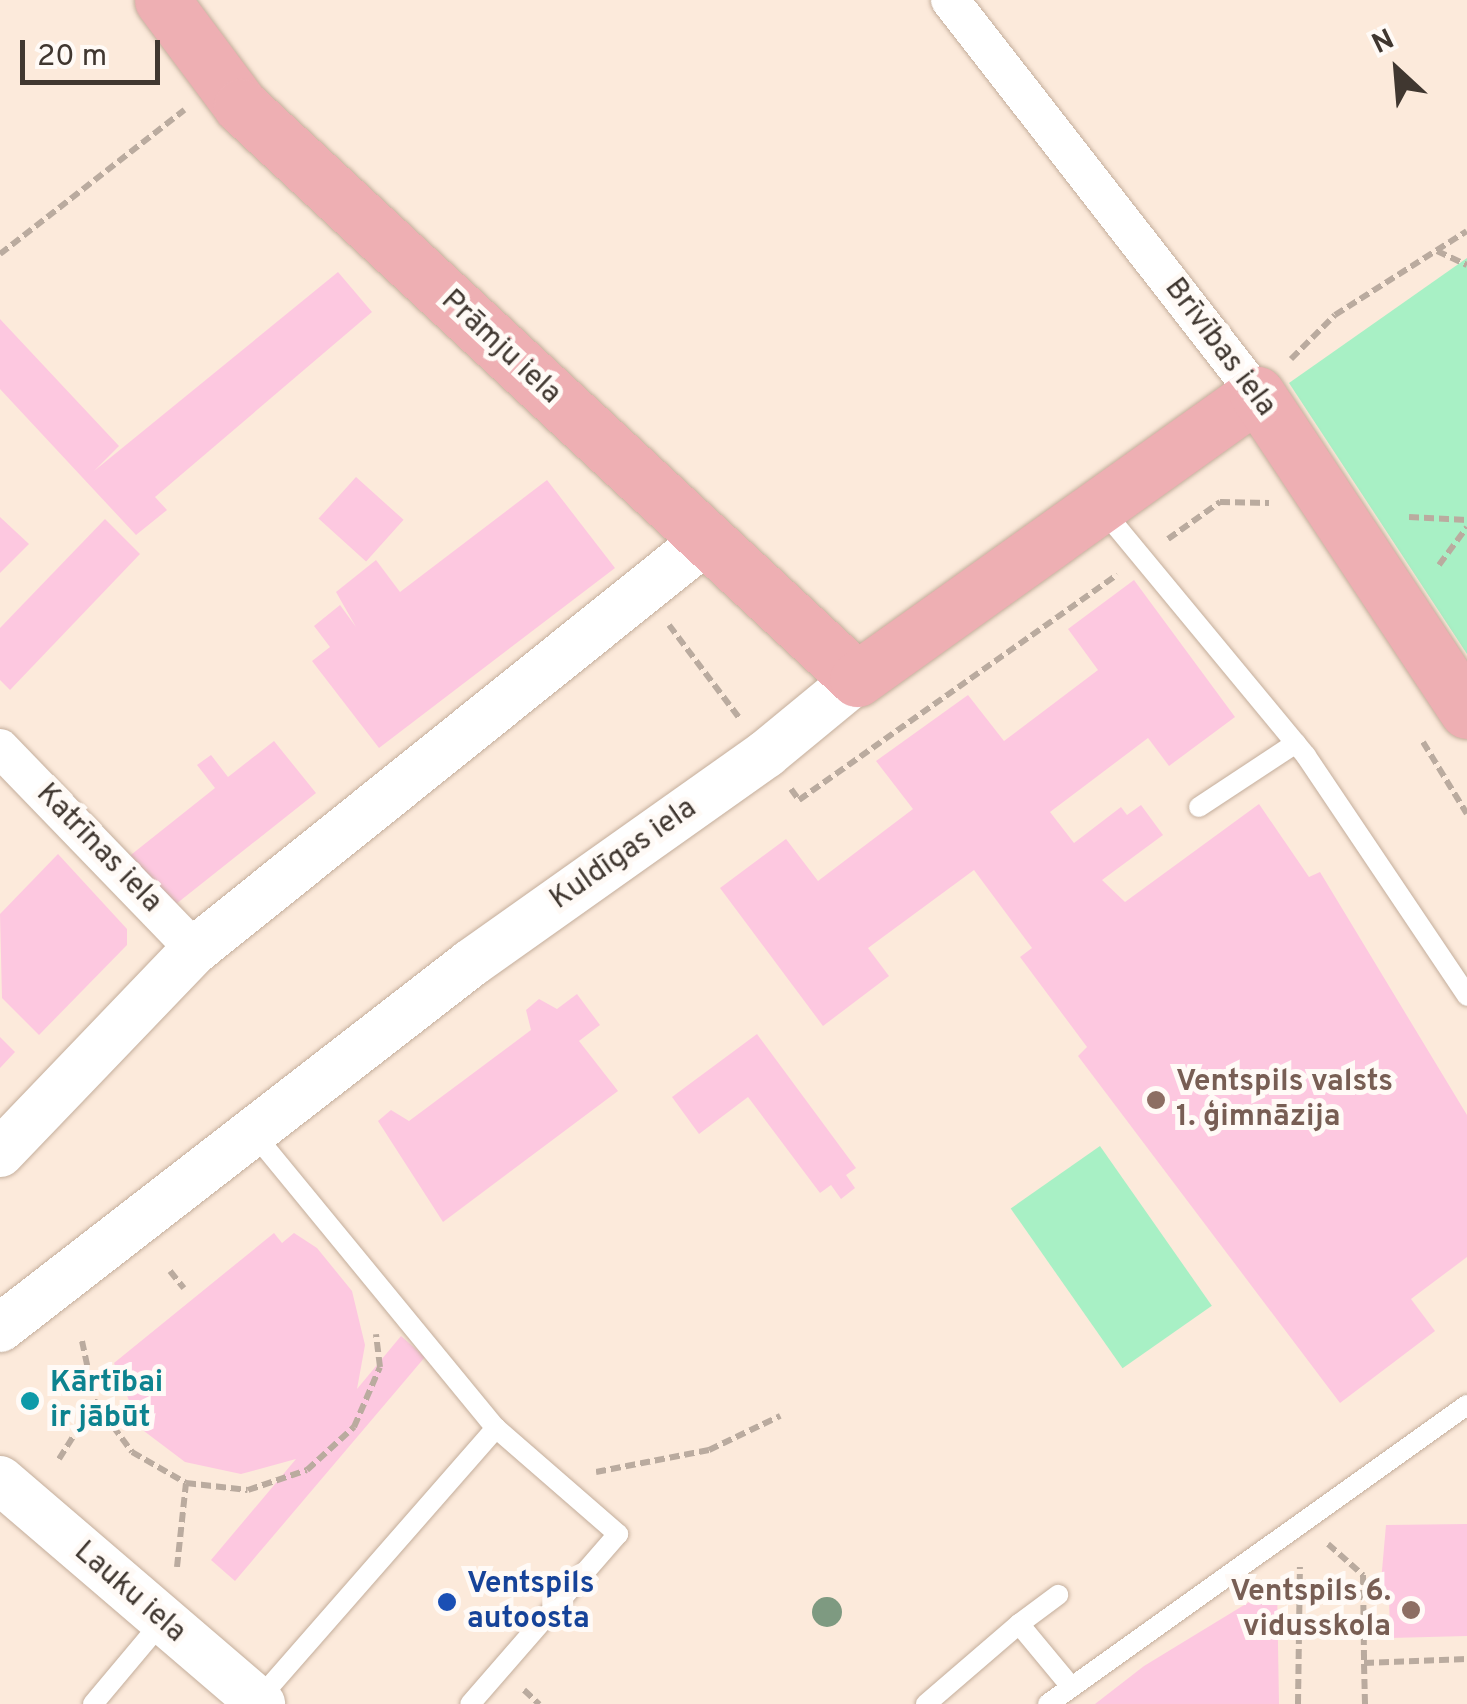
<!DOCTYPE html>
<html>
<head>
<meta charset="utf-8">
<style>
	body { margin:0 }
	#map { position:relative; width:1467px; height:1704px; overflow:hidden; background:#fceadb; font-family:Overpass,sans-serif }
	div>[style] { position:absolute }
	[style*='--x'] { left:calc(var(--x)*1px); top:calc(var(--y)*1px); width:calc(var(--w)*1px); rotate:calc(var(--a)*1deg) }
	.green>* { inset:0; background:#a8f0c5; transform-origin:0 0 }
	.building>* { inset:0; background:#fdc8e0; transform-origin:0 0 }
	.path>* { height:6px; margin-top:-3px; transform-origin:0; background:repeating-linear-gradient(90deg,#baab9f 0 10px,transparent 0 15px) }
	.roads { filter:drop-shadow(0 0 2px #c4ae9c) drop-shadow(0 0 2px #c4ae9c) }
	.service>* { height:20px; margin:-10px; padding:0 10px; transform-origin:10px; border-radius:10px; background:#fff }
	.minor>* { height:38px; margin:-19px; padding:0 19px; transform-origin:19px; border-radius:19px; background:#fff }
	.tertiary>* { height:48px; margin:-24px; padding:0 24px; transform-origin:24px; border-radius:24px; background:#fff }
	.primary>* { height:55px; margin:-27.5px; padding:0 27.5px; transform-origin:27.5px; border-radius:27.5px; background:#eeafb3 }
	.trees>* { width:30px; height:30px; margin:-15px; border-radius:50%; background:#7e9a81 }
	.dots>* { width:28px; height:28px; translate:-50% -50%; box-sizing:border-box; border:5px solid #fffaf6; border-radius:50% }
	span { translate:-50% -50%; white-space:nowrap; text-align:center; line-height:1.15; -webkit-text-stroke:10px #fffaf6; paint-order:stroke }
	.street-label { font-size:30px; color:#403730 }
	.education-label { font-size:30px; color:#785e54; font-weight:700 }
	.left { translate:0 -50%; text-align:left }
	.right { translate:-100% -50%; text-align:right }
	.culture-label { font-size:30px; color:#0d838f; font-weight:700 }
	.transit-label { font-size:30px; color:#164399; font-weight:700 }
	.north { position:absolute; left:1347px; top:20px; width:100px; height:100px; -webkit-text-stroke:8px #fffaf6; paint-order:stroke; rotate:334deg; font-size:28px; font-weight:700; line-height:40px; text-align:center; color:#403730 }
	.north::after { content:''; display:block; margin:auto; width:35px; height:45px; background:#403730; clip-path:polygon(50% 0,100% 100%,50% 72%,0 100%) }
	.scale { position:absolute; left:20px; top:40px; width:140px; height:45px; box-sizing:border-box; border:5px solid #403730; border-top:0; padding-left:12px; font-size:30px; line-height:35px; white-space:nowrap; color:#403730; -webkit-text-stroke:8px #fffaf6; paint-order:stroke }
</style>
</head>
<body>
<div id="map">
	<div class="green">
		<i style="clip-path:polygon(1467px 258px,1467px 654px,1289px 383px)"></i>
		<i style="left:1100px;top:1146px;width:195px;height:109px;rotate:55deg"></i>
	</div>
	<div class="building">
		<i style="clip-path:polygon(338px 272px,372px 312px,155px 497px,167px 510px,136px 535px,0 389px,0 319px,119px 446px,94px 471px)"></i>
		<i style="left:356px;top:477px;width:64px;height:56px;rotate:42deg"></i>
		<i style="clip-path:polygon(547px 480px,615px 568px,379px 748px,312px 661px,330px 647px,314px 626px,340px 605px,356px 627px,336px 592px,376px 560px,400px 592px)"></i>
		<i style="clip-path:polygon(0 517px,29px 544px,0 573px)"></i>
		<i style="clip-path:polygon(105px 519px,140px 554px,10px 690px,0 680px,0 628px)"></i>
		<i style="clip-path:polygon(1134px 580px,1235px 717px,1169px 766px,1148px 738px,1050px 812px,1074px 843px,1121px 807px,1127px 815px,1141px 805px,1163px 835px,1102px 880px,1125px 902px,1259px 804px,1309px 877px,1320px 872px,1467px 1115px,1467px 1257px,1411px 1299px,1435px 1331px,1340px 1403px,1078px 1056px,1087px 1047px,1020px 957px,1032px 948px,974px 870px,868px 948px,889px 976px,823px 1026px,720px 888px,786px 839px,818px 881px,913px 809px,876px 761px,968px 695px,1004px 741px,1098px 670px,1068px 629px)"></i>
		<i style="clip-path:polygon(274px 741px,316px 793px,171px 908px,127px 858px,215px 788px,197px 765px,211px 755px,228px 777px)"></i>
		<i style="clip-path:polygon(58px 854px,127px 929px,127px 945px,39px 1035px,2px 998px,0 914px)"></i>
		<i style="clip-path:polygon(577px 994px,600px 1025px,579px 1041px,618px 1091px,443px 1222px,378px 1121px,391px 1110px,409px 1121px,531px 1030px,526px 1010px,539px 999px,557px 1009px)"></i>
		<i style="clip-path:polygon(757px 1034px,856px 1168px,846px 1175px,855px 1188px,841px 1199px,831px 1185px,820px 1193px,748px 1097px,699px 1134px,672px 1097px)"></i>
		<i style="clip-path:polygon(0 1037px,15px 1052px,0 1068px)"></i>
		<i style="clip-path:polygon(274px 1233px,282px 1243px,294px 1233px,317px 1248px,352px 1291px,365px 1345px,357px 1389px,401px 1336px,425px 1357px,235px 1581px,211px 1560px,296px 1459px,241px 1474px,185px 1462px,140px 1428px,114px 1363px)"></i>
		<i style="clip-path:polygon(1467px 1524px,1467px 1636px,1390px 1638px,1389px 1593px,1380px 1593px,1386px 1525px)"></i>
		<i style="clip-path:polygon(1277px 1585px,1279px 1704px,1095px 1704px,1144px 1666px)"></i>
	</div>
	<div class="path">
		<i style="--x:1437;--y:251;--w:33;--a:25"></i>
		<i style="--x:0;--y:254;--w:234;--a:-38"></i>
		<i style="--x:1291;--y:359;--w:62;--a:-45"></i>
		<i style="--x:1335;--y:315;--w:156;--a:-32.5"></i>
		<i style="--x:1409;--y:517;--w:58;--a:3"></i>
		<i style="--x:1168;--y:539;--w:64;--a:-35.4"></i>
		<i style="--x:1220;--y:502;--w:49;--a:1.2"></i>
		<i style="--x:1439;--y:565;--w:47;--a:-53.6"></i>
		<i style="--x:669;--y:625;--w:118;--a:52.9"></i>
		<i style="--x:1423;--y:742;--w:84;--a:58.6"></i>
		<i style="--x:791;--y:789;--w:14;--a:54"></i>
		<i style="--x:799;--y:800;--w:390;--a:-35.3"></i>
		<i style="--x:170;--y:1271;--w:22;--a:51"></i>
		<i style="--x:82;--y:1341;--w:62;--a:78"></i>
		<i style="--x:95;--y:1402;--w:62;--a:53.5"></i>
		<i style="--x:132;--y:1452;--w:62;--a:29.9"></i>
		<i style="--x:186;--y:1483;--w:62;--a:6.4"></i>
		<i style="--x:248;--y:1490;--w:62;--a:-18.7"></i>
		<i style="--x:307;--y:1470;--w:64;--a:-42.5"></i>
		<i style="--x:354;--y:1427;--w:65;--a:-66.6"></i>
		<i style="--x:380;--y:1367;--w:33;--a:-97"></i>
		<i style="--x:59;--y:1459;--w:67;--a:-57.7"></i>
		<i style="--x:596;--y:1472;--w:115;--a:-11"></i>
		<i style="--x:709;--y:1450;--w:79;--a:-25.6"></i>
		<i style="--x:1328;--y:1544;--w:47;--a:41.5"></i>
		<i style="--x:1363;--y:1575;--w:88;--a:89.3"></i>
		<i style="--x:177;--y:1567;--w:84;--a:-83.9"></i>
		<i style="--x:524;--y:1690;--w:21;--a:43"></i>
		<i style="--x:1298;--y:1704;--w:137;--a:-89.2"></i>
		<i style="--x:1365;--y:1704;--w:41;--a:-91.4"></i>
		<i style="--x:1364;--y:1663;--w:103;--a:-2.2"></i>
	</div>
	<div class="roads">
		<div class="service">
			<i style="--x:1102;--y:509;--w:320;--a:50.4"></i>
			<i style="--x:1306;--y:756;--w:289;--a:56.1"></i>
			<i style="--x:1199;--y:807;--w:116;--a:-33.4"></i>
			<i style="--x:255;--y:1135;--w:379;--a:50.6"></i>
			<i style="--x:496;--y:1428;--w:162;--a:41"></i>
			<i style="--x:618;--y:1534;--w:225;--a:131"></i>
			<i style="--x:1019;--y:1624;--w:49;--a:-36.6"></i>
			<i style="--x:257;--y:1701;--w:363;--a:-48.8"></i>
			<i style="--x:93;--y:1704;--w:106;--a:-50"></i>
			<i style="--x:926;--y:1704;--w:123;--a:-40.7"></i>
			<i style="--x:1019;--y:1624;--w:77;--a:50.3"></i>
			<i style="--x:1048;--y:1704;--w:515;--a:-35.51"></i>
		</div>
		<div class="minor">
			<i style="--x:950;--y:0;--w:499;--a:52.1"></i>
			<i style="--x:0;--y:748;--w:281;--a:46"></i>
		</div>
		<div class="tertiary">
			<i style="--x:0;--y:1153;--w:281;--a:-46.2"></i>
			<i style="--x:195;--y:950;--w:654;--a:-38.73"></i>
			<i style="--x:0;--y:1328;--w:596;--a:-37.77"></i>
			<i style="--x:471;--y:963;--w:362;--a:-35.3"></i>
			<i style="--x:766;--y:754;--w:118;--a:-39.5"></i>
			<i style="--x:0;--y:1480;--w:344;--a:40.6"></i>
		</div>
		<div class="primary">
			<i style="--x:162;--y:0;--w:132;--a:53.3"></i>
			<i style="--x:241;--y:106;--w:841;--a:42.93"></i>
			<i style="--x:857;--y:679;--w:491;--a:-35.5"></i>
			<i style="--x:1257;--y:394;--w:380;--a:56.5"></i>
		</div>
	</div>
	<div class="trees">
		<i style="left:827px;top:1612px"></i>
	</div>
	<div class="dots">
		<i style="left:1156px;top:1100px;background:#8d6e63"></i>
		<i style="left:30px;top:1401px;background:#0f9aa8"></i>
		<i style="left:447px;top:1602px;background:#1a4fb4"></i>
		<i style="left:1411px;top:1610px;background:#8d6e63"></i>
	</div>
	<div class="street-label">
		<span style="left:500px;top:348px;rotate:43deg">Prāmju iela</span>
		<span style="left:1219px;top:348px;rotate:53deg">Brīvības iela</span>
		<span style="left:98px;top:849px;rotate:46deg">Katrīnas iela</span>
		<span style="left:624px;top:855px;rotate:-35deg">Kuldīgas iela</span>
		<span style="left:129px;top:1593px;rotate:41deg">Lauku iela</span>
	</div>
	<div class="education-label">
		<span class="left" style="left:1176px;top:1100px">Ventspils valsts<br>1. ģimnāzija</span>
		<span class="right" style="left:1391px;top:1610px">Ventspils 6.<br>vidusskola</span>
	</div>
	<div class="culture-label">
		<span class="left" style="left:50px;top:1401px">Kārtībai<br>ir jābūt</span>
	</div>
	<div class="transit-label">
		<span class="left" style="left:467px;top:1602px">Ventspils<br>autoosta</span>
	</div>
	<div class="north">N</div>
	<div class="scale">20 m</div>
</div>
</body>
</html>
